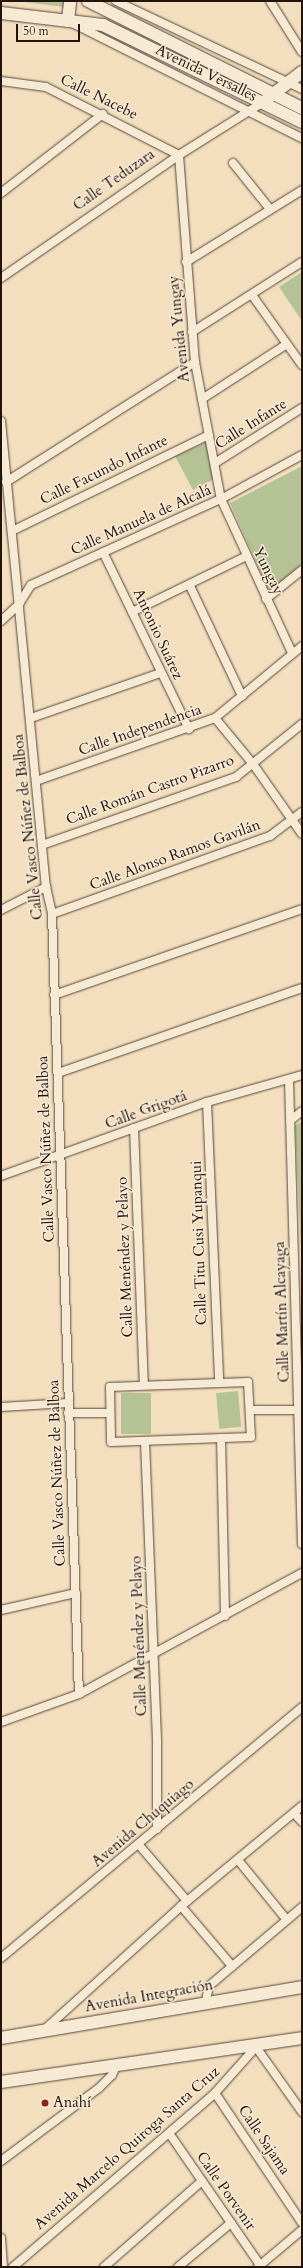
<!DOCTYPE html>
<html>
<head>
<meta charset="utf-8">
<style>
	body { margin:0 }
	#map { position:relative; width:303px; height:2268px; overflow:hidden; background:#f3debe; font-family:Cardo,serif }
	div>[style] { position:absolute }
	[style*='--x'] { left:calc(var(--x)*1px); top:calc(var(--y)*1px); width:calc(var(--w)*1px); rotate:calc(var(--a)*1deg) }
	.green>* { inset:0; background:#b5c296; transform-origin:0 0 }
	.roads { filter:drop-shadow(0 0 1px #564638) drop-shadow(0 0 1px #564638) }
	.street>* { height:8px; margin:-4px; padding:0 4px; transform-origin:4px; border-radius:4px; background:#f7ead5 }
	.secondary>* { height:12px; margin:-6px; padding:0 6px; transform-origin:6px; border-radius:6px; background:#f7ead5 }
	.dots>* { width:11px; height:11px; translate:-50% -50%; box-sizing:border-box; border:2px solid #f7ead5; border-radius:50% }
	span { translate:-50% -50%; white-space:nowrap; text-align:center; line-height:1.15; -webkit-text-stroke:3px #f7ead5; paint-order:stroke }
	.street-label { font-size:15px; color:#22130c }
	.poi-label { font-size:15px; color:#22130c }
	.left { translate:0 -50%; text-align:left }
	.frame { position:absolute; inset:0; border:2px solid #22130c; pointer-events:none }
	.scale { position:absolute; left:16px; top:24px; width:64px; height:18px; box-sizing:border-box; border:2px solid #22130c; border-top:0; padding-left:5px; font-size:12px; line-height:14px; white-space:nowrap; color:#22130c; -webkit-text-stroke:3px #f7ead5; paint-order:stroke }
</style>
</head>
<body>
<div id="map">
	<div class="green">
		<i style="clip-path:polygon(16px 1px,75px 1px,76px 4px,73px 8px)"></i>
		<i style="clip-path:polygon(302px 272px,302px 321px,279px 287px)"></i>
		<i style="clip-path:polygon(209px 441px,216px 478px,193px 490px,175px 456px)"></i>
		<i style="clip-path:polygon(302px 466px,302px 566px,270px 593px,230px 503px)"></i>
		<i style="clip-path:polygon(302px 1121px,302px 1270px,295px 1126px)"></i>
		<i style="left:238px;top:1391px;width:36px;height:22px;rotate:85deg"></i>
		<i style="left:121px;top:1393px;width:30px;height:41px"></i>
	</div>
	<div class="roads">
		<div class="street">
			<i style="--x:116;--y:1;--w:206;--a:25.3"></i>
			<i style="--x:270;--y:1;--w:60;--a:57.9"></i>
			<i style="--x:72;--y:23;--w:257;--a:26.6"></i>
			<i style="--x:1;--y:81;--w:45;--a:7.6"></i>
			<i style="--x:46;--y:87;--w:149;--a:27.1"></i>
			<i style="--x:179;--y:155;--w:208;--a:85.6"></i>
			<i style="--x:195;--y:362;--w:139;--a:79.3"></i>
			<i style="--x:221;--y:499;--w:170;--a:65.2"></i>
			<i style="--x:233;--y:163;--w:59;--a:51.2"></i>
			<i style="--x:1;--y:193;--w:129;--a:-37.8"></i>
			<i style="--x:186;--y:262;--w:137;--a:-31.8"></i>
			<i style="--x:1;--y:278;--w:216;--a:-34.6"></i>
			<i style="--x:179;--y:155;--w:98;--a:-32.1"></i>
			<i style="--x:252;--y:295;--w:86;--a:54.5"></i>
			<i style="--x:192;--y:332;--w:130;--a:-32.5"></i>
			<i style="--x:202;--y:399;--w:101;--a:-32.9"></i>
			<i style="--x:1;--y:421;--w:468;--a:84.5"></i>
			<i style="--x:46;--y:887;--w:28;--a:77"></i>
			<i style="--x:52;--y:914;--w:780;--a:88.02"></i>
			<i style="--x:215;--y:463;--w:103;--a:-32.3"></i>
			<i style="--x:6;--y:482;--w:224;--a:-32.4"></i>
			<i style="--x:12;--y:531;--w:219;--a:-26"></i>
			<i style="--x:103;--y:552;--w:197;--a:64.1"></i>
			<i style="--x:190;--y:586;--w:122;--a:64.7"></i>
			<i style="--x:266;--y:599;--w:46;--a:-38.9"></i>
			<i style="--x:132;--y:612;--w:126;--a:-26"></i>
			<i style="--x:1;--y:621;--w:25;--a:-43"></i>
			<i style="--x:19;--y:604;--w:22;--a:-58"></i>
			<i style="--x:31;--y:585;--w:209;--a:-24.4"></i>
			<i style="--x:221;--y:499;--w:92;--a:-28.5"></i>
			<i style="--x:31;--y:718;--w:137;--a:-19.2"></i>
			<i style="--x:215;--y:718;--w:60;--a:50.4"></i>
			<i style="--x:253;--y:764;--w:85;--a:55"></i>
			<i style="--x:36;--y:781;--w:190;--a:-19.4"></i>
			<i style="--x:215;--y:718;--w:113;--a:-39.6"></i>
			<i style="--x:42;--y:845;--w:206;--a:-19.3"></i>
			<i style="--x:236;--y:777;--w:85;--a:-38.8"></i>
			<i style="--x:1;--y:910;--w:51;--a:-27.1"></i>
			<i style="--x:52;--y:914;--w:232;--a:-19.7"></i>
			<i style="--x:270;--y:836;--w:40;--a:-37"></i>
			<i style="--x:54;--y:995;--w:262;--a:-19.1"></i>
			<i style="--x:58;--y:1073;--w:258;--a:-19.2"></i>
			<i style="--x:289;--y:1080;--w:464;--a:88.4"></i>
			<i style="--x:207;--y:1102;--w:280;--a:87.5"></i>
			<i style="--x:291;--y:1120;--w:14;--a:-39"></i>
			<i style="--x:134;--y:1128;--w:257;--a:87.8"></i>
			<i style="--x:1;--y:1176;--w:219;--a:-19.8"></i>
			<i style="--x:207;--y:1102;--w:99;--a:-15.9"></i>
			<i style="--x:248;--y:1382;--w:55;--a:86.9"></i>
			<i style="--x:251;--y:1437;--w:140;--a:178"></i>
			<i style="--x:111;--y:1442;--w:55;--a:-91"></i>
			<i style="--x:110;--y:1387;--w:138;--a:-2.1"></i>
			<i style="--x:1;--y:1407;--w:67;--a:-3.4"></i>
			<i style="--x:251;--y:1410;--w:48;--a:0"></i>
			<i style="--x:68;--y:1413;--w:42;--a:0"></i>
			<i style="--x:221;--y:1438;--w:178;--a:88.7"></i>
			<i style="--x:145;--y:1441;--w:303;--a:87.7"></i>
			<i style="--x:157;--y:1744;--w:85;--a:90"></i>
			<i style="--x:1;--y:1610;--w:77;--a:-12.8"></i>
			<i style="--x:1;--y:1722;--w:83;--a:-19.7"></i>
			<i style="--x:79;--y:1694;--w:254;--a:-28.5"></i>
			<i style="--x:294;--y:1813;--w:12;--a:48"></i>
			<i style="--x:139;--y:1845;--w:74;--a:49.4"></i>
			<i style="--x:238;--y:1860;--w:77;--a:50.8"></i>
			<i style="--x:181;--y:1906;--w:79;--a:49.6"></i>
			<i style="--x:1;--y:1958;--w:392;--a:-39.8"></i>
			<i style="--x:206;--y:2001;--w:15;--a:-79"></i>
			<i style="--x:209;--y:1986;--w:122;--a:-40.3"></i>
			<i style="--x:44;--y:2030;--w:185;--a:-42.1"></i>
			<i style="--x:181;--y:1906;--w:157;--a:-39.6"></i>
			<i style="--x:215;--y:2093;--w:156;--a:56.2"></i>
			<i style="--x:169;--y:2133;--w:160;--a:55.4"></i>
			<i style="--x:1;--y:2161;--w:122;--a:-36.7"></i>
			<i style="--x:99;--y:2088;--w:18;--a:-45"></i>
			<i style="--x:112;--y:2075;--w:12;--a:-66"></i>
			<i style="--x:1;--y:2238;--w:29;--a:86"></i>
			<i style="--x:13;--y:2267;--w:267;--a:-40.7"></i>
			<i style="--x:215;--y:2093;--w:62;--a:-48.3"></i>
			<i style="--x:256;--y:2047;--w:80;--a:54.7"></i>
			<i style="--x:104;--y:2267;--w:130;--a:-41.3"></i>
			<i style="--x:178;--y:2267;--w:69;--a:-39.7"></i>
			<i style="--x:258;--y:2267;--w:57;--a:-40.1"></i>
		</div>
		<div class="secondary">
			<i style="--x:88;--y:1;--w:239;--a:26.6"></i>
			<i style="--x:1;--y:13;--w:103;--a:6.7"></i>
			<i style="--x:103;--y:25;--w:221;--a:26"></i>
			<i style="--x:68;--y:21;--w:20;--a:-84"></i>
			<i style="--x:268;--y:98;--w:43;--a:-37.4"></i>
			<i style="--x:1;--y:2038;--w:305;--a:-9.6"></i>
			<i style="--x:1;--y:2082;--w:304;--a:-8.3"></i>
		</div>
	</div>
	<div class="dots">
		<i style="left:45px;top:2103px;background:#8f2418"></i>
	</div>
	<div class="street-label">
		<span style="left:206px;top:73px;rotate:26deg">Avenida Versalles</span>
		<span style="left:99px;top:97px;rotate:26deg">Calle Nacebe</span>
		<span style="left:114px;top:180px;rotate:-35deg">Calle Teduzara</span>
		<span style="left:179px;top:329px;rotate:-96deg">Avenida Yungay</span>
		<span style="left:251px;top:424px;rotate:-32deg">Calle Infante</span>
		<span style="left:104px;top:470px;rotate:-26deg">Calle Facundo Infante</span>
		<span style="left:141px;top:520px;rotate:-24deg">Calle Manuela de Alcalá</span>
		<span style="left:268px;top:571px;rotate:64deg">Yungay</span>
		<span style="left:158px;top:634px;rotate:65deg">Antonio Suárez</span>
		<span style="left:140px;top:730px;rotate:-19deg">Calle Independencia</span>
		<span style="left:150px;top:790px;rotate:-20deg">Calle Román Castro Pizarro</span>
		<span style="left:28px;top:827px;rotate:-96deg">Calle Vasco Núñez de Balboa</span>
		<span style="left:175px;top:855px;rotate:-20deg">Calle Alonso Ramos Gavilán</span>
		<span style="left:146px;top:1110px;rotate:-20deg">Calle Grigotá</span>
		<span style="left:46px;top:1149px;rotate:-92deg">Calle Vasco Núñez de Balboa</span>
		<span style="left:199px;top:1243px;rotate:-92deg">Calle Titu Cusi Yupanqui</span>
		<span style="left:125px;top:1257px;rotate:-92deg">Calle Menéndez y Pelayo</span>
		<span style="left:282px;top:1312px;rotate:-92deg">Calle Martín Alcayaga</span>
		<span style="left:57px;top:1473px;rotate:-92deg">Calle Vasco Núñez de Balboa</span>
		<span style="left:139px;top:1636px;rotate:-92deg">Calle Menéndez y Pelayo</span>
		<span style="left:143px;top:1823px;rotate:-40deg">Avenida Chuquiago</span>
		<span style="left:149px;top:1996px;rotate:-10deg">Avenida Integración</span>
		<span style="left:264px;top:2140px;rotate:56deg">Calle Sajama</span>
		<span style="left:127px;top:2148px;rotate:-41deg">Avenida Marcelo Quiroga Santa Cruz</span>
		<span style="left:226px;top:2191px;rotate:55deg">Calle Porvenir</span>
	</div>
	<div class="poi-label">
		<span class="left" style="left:53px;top:2103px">Anahí</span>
	</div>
	<div class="frame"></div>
	<div class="scale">50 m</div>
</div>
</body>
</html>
